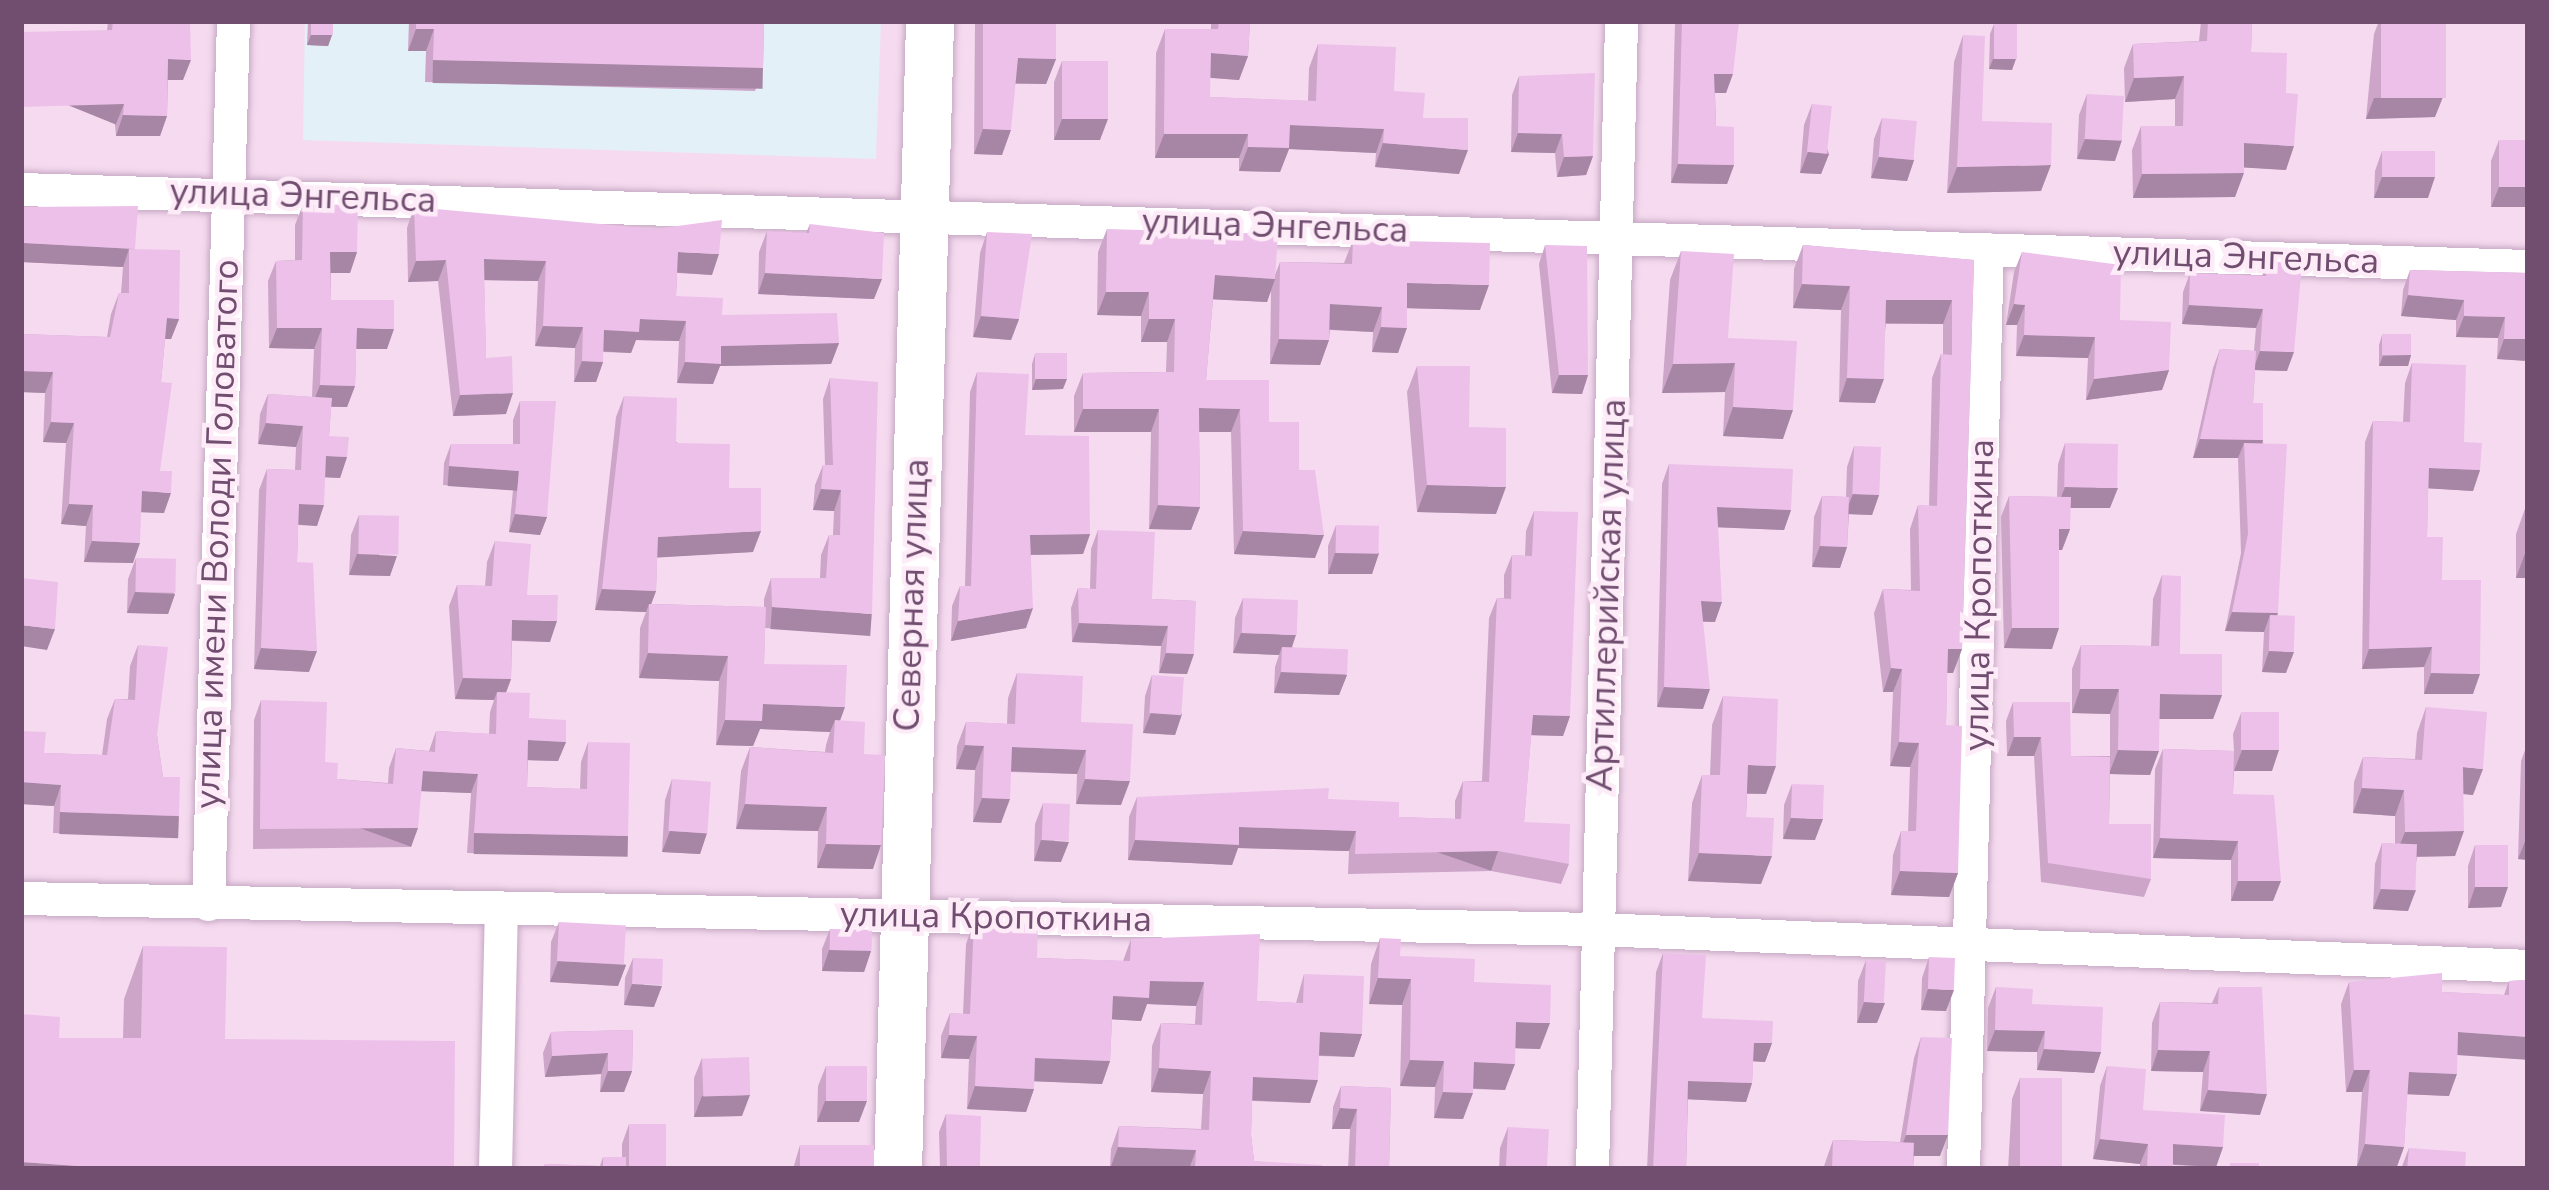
<!DOCTYPE html>
<html>
<head>
<meta charset="utf-8">
<style>
	body { margin:0 }
	#map { position:relative; width:2549px; height:1190px; overflow:hidden; background:#fae6f5; font-family:"Nunito Sans",sans-serif }
	div>[style] { position:absolute }
	[style*='--x'] { left:calc(var(--x)*1px); top:calc(var(--y)*1px); width:calc(var(--w)*1px); rotate:calc(var(--a)*1deg) }
	.residential>* { inset:0; background:#f6dbf0; transform-origin:0 0 }
	.education>* { inset:0; background:#e3f0f7 }
	.roads { filter:drop-shadow(0 0 3px #c6a8c3) drop-shadow(0 0 3px #c6a8c3) }
	.minor>* { height:33px; margin:-16.5px; padding:0 16.5px; transform-origin:16.5px; border-radius:16.5px; background:#fff }
	.secondary>* { height:48px; margin:-24px; padding:0 24px; transform-origin:24px; border-radius:24px; background:#fff }
	.wall>* { inset:0; background:#cca5c9 }
	.shaded-wall>* { inset:0; background:#a686a4; transform-origin:0 0 }
	.building>* { inset:0; background:#edc0ea; transform-origin:0 0 }
	span { translate:-50% -50%; white-space:nowrap; text-align:center; line-height:1.15; -webkit-text-stroke:9px #fdecf8; paint-order:stroke }
	.street-label { font-size:36px; color:#714d70 }
	.frame { position:absolute; inset:0; border:24px solid #714d70; pointer-events:none }
</style>
</head>
<body>
<div id="map">
	<div class="residential">
		<i style="left:21px;top:21px;width:2507px;height:1148px"></i>
	</div>
	<div class="education">
		<i style="clip-path:polygon(305px 21px,881px 21px,876px 159px,303px 140px)"></i>
	</div>
	<div class="roads">
		<div class="minor">
			<i style="--x:21;--y:189;--w:2508;--a:1.76"></i>
			<i style="--x:21;--y:898;--w:1575;--a:1.13"></i>
			<i style="--x:1596;--y:929;--w:933;--a:2.27"></i>
			<i style="--x:208;--y:904;--w:883;--a:-88.38"></i>
			<i style="--x:495;--y:1169;--w:257;--a:-88.7"></i>
			<i style="--x:1592;--y:1169;--w:1148;--a:-88.55"></i>
			<i style="--x:1963;--y:1169;--w:920;--a:-88.51"></i>
		</div>
		<div class="secondary">
			<i style="--x:898;--y:1169;--w:1148;--a:-88.4"></i>
		</div>
	</div>
	<div class="wall">
		<i style="clip-path:polygon(108px 21px,190px 21px,183px 80px,168px 80px,167px 116px,160px 136px,116px 136px,107px 31px)"></i>
		<i style="clip-path:polygon(308px 21px,333px 21px,332px 35px,328px 46px,307px 45px)"></i>
		<i style="clip-path:polygon(409px 21px,764px 21px,763px 68px,755px 91px,425px 82px,426px 51px,408px 51px)"></i>
		<i style="clip-path:polygon(975px 21px,1056px 21px,1056px 59px,1046px 84px,1015px 84px,1002px 155px,974px 154px)"></i>
		<i style="clip-path:polygon(1211px 21px,1250px 21px,1248px 56px,1239px 80px,1210px 78px,1210px 97px,1308px 101px,1309px 68px,1318px 44px,1394px 91px,1423px 118px,1459px 174px,1375px 167px,1376px 153px,1289px 149px,1280px 172px,1239px 171px,1239px 158px,1155px 158px,1156px 53px,1165px 29px,1211px 29px)"></i>
		<i style="clip-path:polygon(1675px 21px,1739px 21px,1726px 93px,1715px 93px,1716px 126px,1734px 165px,1727px 184px,1671px 183px)"></i>
		<i style="clip-path:polygon(2201px 21px,2280px 21px,2280px 23px,2252px 21px,2251px 52px,2286px 170px,2244px 167px,2235px 197px,2133px 198px,2132px 150px,2141px 126px,2175px 126px,2175px 99px,2125px 102px,2124px 68px,2133px 44px,2199px 41px)"></i>
		<i style="clip-path:polygon(2379px 21px,2446px 21px,2435px 117px,2366px 119px,2374px 34px)"></i>
		<i style="clip-path:polygon(1994px 24px,2012px 70px,1989px 69px,1990px 34px)"></i>
		<i style="clip-path:polygon(1963px 35px,1982px 121px,2041px 191px,1947px 193px,1954px 62px)"></i>
		<i style="clip-path:polygon(1062px 61px,1100px 140px,1054px 140px,1054px 82px)"></i>
		<i style="clip-path:polygon(1519px 76px,1593px 156px,1586px 175px,1557px 177px,1555px 153px,1511px 152px,1512px 95px)"></i>
		<i style="clip-path:polygon(2087px 94px,2115px 161px,2077px 159px,2079px 115px)"></i>
		<i style="clip-path:polygon(1812px 104px,1829px 154px,1821px 174px,1800px 173px,1804px 125px)"></i>
		<i style="clip-path:polygon(1882px 118px,1914px 160px,1907px 181px,1871px 178px,1874px 139px)"></i>
		<i style="clip-path:polygon(2499px 140px,2528px 140px,2491px 207px,2491px 161px)"></i>
		<i style="clip-path:polygon(2382px 151px,2428px 198px,2374px 198px,2375px 171px)"></i>
		<i style="clip-path:polygon(303px 204px,357px 252px,350px 273px,331px 273px,331px 300px,387px 349px,356px 349px,355px 386px,347px 407px,331px 407px,329px 436px,347px 457px,340px 478px,325px 477px,317px 526px,298px 525px,297px 562px,309px 672px,254px 669px,259px 490px,267px 469px,295px 470px,296px 447px,258px 444px,260px 414px,268px 394px,312px 397px,314px 349px,269px 348px,268px 281px,276px 261px,295px 260px,295px 225px)"></i>
		<i style="clip-path:polygon(24px 207px,135px 249px,179px 319px,171px 339px,165px 339px,161px 382px,160px 471px,164px 513px,141px 512px,133px 563px,84px 562px,86px 526px,61px 524px,66px 443px,43px 442px,45px 393px,21px 392px,21px 334px,107px 337px,111px 314px,119px 293px,121px 293px,123px 267px,21px 262px,21px 215px)"></i>
		<i style="clip-path:polygon(414px 207px,712px 275px,677px 273px,676px 296px,722px 315px,839px 343px,831px 364px,720px 366px,713px 384px,677px 383px,679px 341px,636px 340px,631px 353px,603px 352px,603px 362px,596px 382px,574px 382px,575px 348px,535px 346px,538px 281px,484px 280px,486px 358px,506px 414px,453px 416px,438px 281px,408px 282px,407px 228px)"></i>
		<i style="clip-path:polygon(810px 224px,874px 299px,758px 294px,759px 252px,767px 231px,806px 233px)"></i>
		<i style="clip-path:polygon(1107px 229px,1275px 275px,1280px 262px,1344px 263px,1353px 240px,1480px 310px,1407px 308px,1398px 353px,1372px 352px,1373px 332px,1330px 330px,1329px 340px,1320px 365px,1270px 364px,1271px 290px,1267px 302px,1213px 299px,1206px 380px,1269px 422px,1299px 470px,1315px 558px,1234px 554px,1231px 432px,1199px 432px,1200px 507px,1191px 530px,1149px 529px,1151px 432px,1074px 432px,1074px 396px,1083px 373px,1166px 372px,1167px 342px,1141px 342px,1141px 316px,1097px 315px,1098px 252px)"></i>
		<i style="clip-path:polygon(987px 232px,1019px 319px,1011px 340px,973px 337px,980px 253px)"></i>
		<i style="clip-path:polygon(1545px 245px,1588px 375px,1582px 394px,1552px 393px,1539px 264px)"></i>
		<i style="clip-path:polygon(1803px 245px,1974px 260px,1962px 649px,1953px 673px,1947px 673px,1946px 725px,1958px 873px,1949px 897px,1891px 895px,1893px 855px,1901px 831px,1908px 831px,1910px 767px,1890px 766px,1893px 692px,1883px 692px,1874px 613px,1883px 589px,1911px 590px,1910px 529px,1918px 505px,1929px 506px,1932px 378px,1941px 354px,1943px 354px,1943px 324px,1886px 324px,1875px 403px,1839px 402px,1841px 310px,1793px 308px,1794px 269px)"></i>
		<i style="clip-path:polygon(1681px 251px,1783px 439px,1723px 436px,1725px 392px,1662px 393px,1670px 280px)"></i>
		<i style="clip-path:polygon(2022px 252px,2120px 320px,2169px 370px,2162px 390px,2086px 400px,2088px 358px,2016px 356px,2017px 325px,2006px 325px,2014px 272px)"></i>
		<i style="clip-path:polygon(2267px 261px,2287px 371px,2255px 370px,2253px 403px,2263px 440px,2277px 615px,2286px 673px,2262px 672px,2264px 632px,2225px 631px,2241px 553px,2238px 458px,2193px 458px,2213px 368px,2220px 349px,2254px 351px,2256px 328px,2182px 324px,2183px 292px,2190px 273px,2262px 276px)"></i>
		<i style="clip-path:polygon(2410px 270px,2528px 273px,2528px 361px,2497px 359px,2498px 338px,2456px 337px,2456px 320px,2401px 316px,2403px 290px)"></i>
		<i style="clip-path:polygon(2382px 335px,2411px 355px,2408px 366px,2379px 366px,2379px 345px)"></i>
		<i style="clip-path:polygon(1035px 354px,1063px 389px,1032px 390px,1032px 364px)"></i>
		<i style="clip-path:polygon(2412px 363px,2480px 470px,2473px 491px,2428px 488px,2427px 537px,2442px 580px,2473px 694px,2424px 694px,2424px 667px,2362px 669px,2365px 442px,2373px 421px,2403px 422px,2405px 383px)"></i>
		<i style="clip-path:polygon(1417px 366px,1469px 427px,1496px 514px,1417px 512px,1407px 392px)"></i>
		<i style="clip-path:polygon(977px 372px,1025px 435px,1090px 534px,1083px 554px,1031px 555px,1026px 628px,951px 641px,952px 606px,960px 586px,965px 586px,970px 392px)"></i>
		<i style="clip-path:polygon(830px 378px,865px 635px,765px 628px,764px 664px,840px 721px,864px 754px,873px 869px,817px 868px,818px 831px,736px 829px,741px 771px,750px 747px,825px 752px,826px 745px,830px 732px,760px 729px,753px 746px,716px 745px,719px 681px,639px 678px,640px 628px,646px 612px,595px 610px,616px 417px,624px 396px,729px 488px,753px 552px,657px 557px,656px 591px,651px 604px,764px 607px,764px 599px,771px 578px,820px 578px,821px 555px,829px 535px,833px 535px,834px 511px,813px 510px,815px 485px,823px 465px,825px 465px,823px 399px)"></i>
		<i style="clip-path:polygon(520px 401px,547px 517px,540px 535px,509px 532px,513px 490px,443px 485px,444px 463px,451px 444px,513px 444px,513px 420px)"></i>
		<i style="clip-path:polygon(2065px 443px,2110px 508px,2070px 508px,2070px 529px,2062px 550px,2059px 550px,2052px 649px,2004px 648px,2001px 517px,2009px 496px,2057px 497px,2058px 464px)"></i>
		<i style="clip-path:polygon(1854px 446px,1879px 495px,1872px 515px,1849px 514px,1847px 547px,1840px 568px,1812px 567px,1814px 517px,1822px 496px,1846px 497px,1847px 467px)"></i>
		<i style="clip-path:polygon(1669px 464px,1791px 510px,1784px 530px,1718px 527px,1715px 622px,1703px 622px,1703px 709px,1657px 707px,1662px 484px)"></i>
		<i style="clip-path:polygon(2527px 503px,2528px 578px,2516px 578px,2516px 534px)"></i>
		<i style="clip-path:polygon(1534px 511px,1570px 716px,1563px 736px,1531px 735px,1524px 822px,1569px 864px,1561px 884px,1491px 871px,1348px 874px,1349px 851px,1238px 848px,1232px 865px,1128px 860px,1129px 817px,1137px 797px,1328px 799px,1399px 817px,1455px 819px,1455px 801px,1463px 781px,1482px 781px,1489px 618px,1497px 598px,1504px 598px,1504px 575px,1512px 555px,1525px 556px,1526px 531px)"></i>
		<i style="clip-path:polygon(359px 515px,390px 576px,349px 575px,351px 535px)"></i>
		<i style="clip-path:polygon(1336px 525px,1379px 553px,1372px 574px,1328px 574px,1328px 546px)"></i>
		<i style="clip-path:polygon(1098px 530px,1152px 599px,1196px 601px,1187px 674px,1159px 673px,1161px 646px,1072px 642px,1071px 608px,1078px 588px,1090px 589px,1091px 549px)"></i>
		<i style="clip-path:polygon(495px 541px,527px 595px,550px 642px,512px 641px,511px 679px,506px 693px,529px 718px,566px 742px,558px 761px,528px 760px,527px 787px,580px 789px,581px 762px,588px 742px,621px 855px,467px 853px,471px 793px,421px 791px,411px 847px,253px 849px,254px 720px,261px 700px,325px 762px,337px 779px,388px 783px,389px 768px,396px 748px,429px 751px,436px 731px,489px 734px,490px 712px,494px 700px,455px 699px,449px 606px,457px 585px,485px 586px,487px 562px)"></i>
		<i style="clip-path:polygon(136px 558px,175px 594px,168px 614px,127px 613px,128px 579px)"></i>
		<i style="clip-path:polygon(2162px 575px,2180px 654px,2222px 695px,2213px 719px,2159px 719px,2150px 775px,2110px 774px,2109px 824px,2151px 879px,2144px 897px,2041px 882px,2034px 756px,2007px 756px,2006px 721px,2013px 702px,2071px 756px,2110px 756px,2110px 714px,2072px 713px,2072px 669px,2081px 645px,2151px 646px,2153px 599px)"></i>
		<i style="clip-path:polygon(1243px 598px,1292px 647px,1347px 675px,1339px 695px,1274px 693px,1275px 667px,1279px 655px,1233px 653px,1235px 618px)"></i>
		<i style="clip-path:polygon(138px 645px,157px 735px,163px 777px,179px 816px,171px 837px,53px 833px,54px 806px,21px 804px,21px 731px,44px 753px,102px 755px,107px 719px,115px 699px,128px 699px,130px 666px)"></i>
		<i style="clip-path:polygon(1017px 673px,1081px 722px,1121px 805px,1076px 804px,1077px 774px,1011px 772px,1001px 823px,973px 822px,975px 770px,956px 769px,957px 746px,966px 722px,1007px 724px,1008px 698px)"></i>
		<i style="clip-path:polygon(1152px 675px,1182px 714px,1175px 735px,1143px 733px,1145px 696px)"></i>
		<i style="clip-path:polygon(1723px 696px,1766px 794px,1747px 794px,1746px 817px,1761px 884px,1688px 881px,1692px 803px,1702px 775px,1710px 775px,1712px 725px)"></i>
		<i style="clip-path:polygon(2426px 707px,2473px 795px,2463px 794px,2455px 856px,2417px 857px,2408px 911px,2373px 909px,2375px 864px,2382px 843px,2395px 844px,2395px 816px,2353px 813px,2354px 782px,2363px 757px,2415px 759px,2417px 733px)"></i>
		<i style="clip-path:polygon(2241px 713px,2272px 771px,2234px 771px,2233px 794px,2273px 901px,2231px 901px,2231px 860px,2153px 858px,2155px 769px,2163px 749px,2234px 751px,2233px 734px)"></i>
		<i style="clip-path:polygon(2528px 742px,2528px 860px,2518px 859px,2521px 761px)"></i>
		<i style="clip-path:polygon(672px 779px,707px 833px,700px 854px,662px 852px,665px 800px)"></i>
		<i style="clip-path:polygon(1792px 784px,1815px 840px,1783px 839px,1784px 805px)"></i>
		<i style="clip-path:polygon(1043px 803px,1061px 862px,1034px 861px,1035px 824px)"></i>
		<i style="clip-path:polygon(2475px 845px,2501px 907px,2468px 908px,2468px 866px)"></i>
		<i style="clip-path:polygon(974px 921px,1037px 958px,1123px 961px,1131px 939px,1257px 1001px,1296px 1003px,1304px 974px,1362px 1034px,1354px 1057px,1319px 1056px,1310px 1103px,1252px 1101px,1251px 1135px,1254px 1161px,1322px 1169px,1110px 1169px,1111px 1149px,1119px 1126px,1201px 1129px,1203px 1094px,1151px 1092px,1152px 1046px,1161px 1023px,1195px 1024px,1196px 1006px,1147px 1004px,1141px 1021px,1112px 1019px,1110px 1061px,1102px 1084px,1034px 1081px,1034px 1089px,1026px 1112px,967px 1109px,969px 1059px,941px 1058px,941px 1036px,950px 1013px,963px 1014px,966px 944px)"></i>
		<i style="clip-path:polygon(559px 922px,626px 965px,618px 986px,550px 982px,551px 942px)"></i>
		<i style="clip-path:polygon(830px 929px,871px 951px,864px 972px,822px 971px,822px 949px)"></i>
		<i style="clip-path:polygon(1380px 938px,1400px 956px,1474px 982px,1540px 1049px,1515px 1048px,1505px 1090px,1473px 1089px,1463px 1119px,1434px 1118px,1435px 1087px,1400px 1086px,1402px 1005px,1369px 1004px,1371px 964px)"></i>
		<i style="clip-path:polygon(143px 946px,225px 1039px,454px 1169px,21px 1169px,59px 1038px,123px 1038px,124px 999px)"></i>
		<i style="clip-path:polygon(1663px 953px,1702px 1018px,1772px 1043px,1765px 1062px,1753px 1061px,1752px 1083px,1746px 1102px,1688px 1099px,1686px 1169px,1647px 1169px,1656px 972px)"></i>
		<i style="clip-path:polygon(1929px 957px,1946px 1011px,1921px 1010px,1922px 978px)"></i>
		<i style="clip-path:polygon(633px 958px,654px 1007px,624px 1005px,625px 978px)"></i>
		<i style="clip-path:polygon(1866px 960px,1877px 1023px,1857px 1023px,1858px 981px)"></i>
		<i style="clip-path:polygon(2528px 980px,2528px 1059px,2457px 1054px,2449px 1096px,2407px 1094px,2404px 1147px,2396px 1169px,2357px 1166px,2362px 1092px,2346px 1092px,2341px 1004px,2349px 982px,2442px 992px,2504px 995px,2509px 981px)"></i>
		<i style="clip-path:polygon(1996px 987px,2032px 1004px,2101px 1052px,2094px 1073px,2037px 1070px,2037px 1052px,1987px 1051px,1988px 1008px)"></i>
		<i style="clip-path:polygon(2219px 987px,2260px 1115px,2200px 1111px,2203px 1072px,2151px 1071px,2152px 1023px,2160px 1002px,2212px 1003px)"></i>
		<i style="clip-path:polygon(633px 1030px,632px 1071px,624px 1092px,600px 1092px,601px 1074px,545px 1077px,543px 1053px,551px 1032px)"></i>
		<i style="clip-path:polygon(1921px 1037px,1940px 1156px,1914px 1156px,1913px 1169px,1823px 1169px,1833px 1140px,1900px 1142px,1914px 1058px)"></i>
		<i style="clip-path:polygon(702px 1058px,742px 1116px,694px 1117px,694px 1078px)"></i>
		<i style="clip-path:polygon(826px 1066px,859px 1122px,817px 1122px,818px 1086px)"></i>
		<i style="clip-path:polygon(2107px 1066px,2143px 1110px,2223px 1147px,2216px 1167px,2173px 1165px,2173px 1169px,2140px 1169px,2140px 1164px,2093px 1159px,2100px 1086px)"></i>
		<i style="clip-path:polygon(2020px 1078px,2062px 1169px,2008px 1169px,2012px 1099px)"></i>
		<i style="clip-path:polygon(1341px 1086px,1391px 1088px,1389px 1169px,1348px 1169px,1350px 1129px,1332px 1129px,1333px 1107px)"></i>
		<i style="clip-path:polygon(946px 1114px,980px 1166px,1028px 1169px,940px 1169px,939px 1132px)"></i>
		<i style="clip-path:polygon(629px 1124px,666px 1169px,543px 1169px,545px 1164px,600px 1166px,603px 1157px,622px 1157px,622px 1144px)"></i>
		<i style="clip-path:polygon(1508px 1127px,1548px 1169px,1499px 1169px,1500px 1148px)"></i>
		<i style="clip-path:polygon(800px 1145px,874px 1169px,793px 1169px)"></i>
		<i style="clip-path:polygon(2409px 1148px,2465px 1169px,2401px 1169px)"></i>
	</div>
	<div class="shaded-wall">
		<i style="clip-path:polygon(416px 29px,434px 29px,426px 51px,408px 51px)"></i>
		<i style="clip-path:polygon(311px 35px,332px 35px,328px 46px,307px 45px)"></i>
		<i style="clip-path:polygon(1211px 53px,1248px 56px,1239px 80px,1202px 77px)"></i>
		<i style="clip-path:polygon(1018px 58px,1056px 59px,1046px 84px,1009px 83px)"></i>
		<i style="clip-path:polygon(168px 59px,191px 60px,183px 80px,160px 80px)"></i>
		<i style="clip-path:polygon(1993px 59px,2016px 59px,2012px 70px,1989px 69px)"></i>
		<i style="left:433px;top:60px;width:330px;height:23px;rotate:1deg"></i>
		<i style="clip-path:polygon(1714px 74px,1733px 74px,1726px 93px,1707px 93px)"></i>
		<i style="clip-path:polygon(2184px 76px,2175px 99px,2125px 102px,2134px 78px)"></i>
		<i style="clip-path:polygon(2443px 97px,2435px 117px,2366px 119px,2374px 98px)"></i>
		<i style="left:124px;top:104px;width:22px;height:103px;rotate:112deg"></i>
		<i style="clip-path:polygon(123px 115px,167px 116px,160px 136px,116px 136px)"></i>
		<i style="clip-path:polygon(1062px 119px,1108px 119px,1100px 140px,1054px 140px)"></i>
		<i style="clip-path:polygon(1290px 125px,1384px 129px,1376px 153px,1289px 149px,1280px 172px,1239px 171px,1248px 147px)"></i>
		<i style="clip-path:polygon(983px 129px,1011px 130px,1002px 155px,974px 154px)"></i>
		<i style="clip-path:polygon(1518px 133px,1562px 134px,1555px 153px,1511px 152px)"></i>
		<i style="clip-path:polygon(1164px 134px,1248px 134px,1239px 158px,1155px 158px)"></i>
		<i style="clip-path:polygon(2085px 139px,2122px 140px,2115px 161px,2077px 159px)"></i>
		<i style="clip-path:polygon(1383px 143px,1468px 150px,1459px 174px,1375px 167px)"></i>
		<i style="clip-path:polygon(2244px 143px,2294px 146px,2286px 170px,2235px 167px)"></i>
		<i style="clip-path:polygon(1808px 152px,1829px 154px,1821px 174px,1800px 173px)"></i>
		<i style="clip-path:polygon(1593px 156px,1586px 175px,1557px 177px,1564px 157px)"></i>
		<i style="clip-path:polygon(1879px 157px,1914px 160px,1907px 181px,1871px 178px)"></i>
		<i style="clip-path:polygon(1678px 164px,1734px 165px,1727px 184px,1671px 183px)"></i>
		<i style="clip-path:polygon(2051px 165px,2041px 191px,1947px 193px,1957px 167px)"></i>
		<i style="clip-path:polygon(2244px 173px,2235px 197px,2133px 198px,2142px 174px)"></i>
		<i style="clip-path:polygon(2382px 177px,2435px 177px,2428px 198px,2374px 198px)"></i>
		<i style="clip-path:polygon(2499px 187px,2528px 187px,2528px 207px,2491px 207px)"></i>
		<i style="clip-path:polygon(24px 243px,135px 249px,129px 249px,123px 267px,21px 262px,21px 252px)"></i>
		<i style="clip-path:polygon(330px 252px,357px 252px,350px 273px,323px 273px)"></i>
		<i style="clip-path:polygon(678px 252px,719px 254px,712px 275px,670px 272px)"></i>
		<i style="clip-path:polygon(484px 259px,546px 261px,538px 281px,477px 280px)"></i>
		<i style="clip-path:polygon(446px 260px,438px 281px,408px 282px,416px 261px)"></i>
		<i style="clip-path:polygon(765px 273px,882px 279px,874px 299px,758px 294px)"></i>
		<i style="clip-path:polygon(1215px 275px,1275px 279px,1267px 302px,1206px 299px)"></i>
		<i style="clip-path:polygon(1407px 283px,1489px 285px,1480px 310px,1398px 308px)"></i>
		<i style="clip-path:polygon(1802px 284px,1850px 286px,1841px 310px,1793px 308px)"></i>
		<i style="clip-path:polygon(1106px 292px,1149px 292px,1141px 316px,1097px 315px)"></i>
		<i style="clip-path:polygon(2408px 295px,2464px 300px,2456px 320px,2401px 316px)"></i>
		<i style="clip-path:polygon(1886px 300px,1952px 300px,1943px 324px,1878px 323px)"></i>
		<i style="clip-path:polygon(1330px 304px,1382px 307px,1373px 332px,1321px 329px)"></i>
		<i style="clip-path:polygon(2014px 304px,2025px 305px,2017px 325px,2006px 325px)"></i>
		<i style="clip-path:polygon(2189px 305px,2263px 309px,2256px 328px,2182px 324px)"></i>
		<i style="clip-path:polygon(981px 316px,1019px 319px,1011px 340px,973px 337px)"></i>
		<i style="clip-path:polygon(2464px 316px,2505px 317px,2498px 338px,2456px 337px)"></i>
		<i style="clip-path:polygon(167px 318px,179px 319px,171px 339px,159px 339px)"></i>
		<i style="clip-path:polygon(640px 319px,686px 321px,679px 341px,636px 340px,631px 353px,596px 351px,604px 330px)"></i>
		<i style="clip-path:polygon(1149px 319px,1175px 319px,1167px 342px,1141px 342px)"></i>
		<i style="clip-path:polygon(543px 326px,583px 327px,575px 348px,535px 346px)"></i>
		<i style="clip-path:polygon(1381px 327px,1407px 328px,1398px 353px,1372px 352px)"></i>
		<i style="clip-path:polygon(277px 328px,322px 328px,314px 349px,269px 348px)"></i>
		<i style="clip-path:polygon(357px 328px,394px 329px,387px 349px,350px 349px)"></i>
		<i style="clip-path:polygon(2024px 335px,2095px 337px,2088px 358px,2016px 356px)"></i>
		<i style="clip-path:polygon(1279px 339px,1329px 340px,1320px 365px,1270px 364px)"></i>
		<i style="clip-path:polygon(2504px 339px,2528px 339px,2528px 361px,2497px 359px)"></i>
		<i style="clip-path:polygon(839px 343px,831px 364px,720px 366px,713px 384px,677px 383px,685px 362px,721px 346px)"></i>
		<i style="clip-path:polygon(2260px 351px,2294px 352px,2287px 371px,2253px 370px)"></i>
		<i style="clip-path:polygon(2411px 355px,2408px 366px,2379px 366px,2383px 356px)"></i>
		<i style="clip-path:polygon(582px 361px,603px 362px,596px 382px,574px 382px)"></i>
		<i style="clip-path:polygon(1735px 363px,1725px 392px,1662px 393px,1673px 364px)"></i>
		<i style="clip-path:polygon(2169px 370px,2162px 390px,2086px 400px,2094px 379px)"></i>
		<i style="clip-path:polygon(21px 371px,53px 372px,45px 393px,21px 392px)"></i>
		<i style="clip-path:polygon(1559px 375px,1588px 375px,1582px 394px,1552px 393px)"></i>
		<i style="clip-path:polygon(1847px 378px,1884px 379px,1875px 403px,1839px 402px)"></i>
		<i style="clip-path:polygon(1036px 379px,1067px 379px,1063px 389px,1032px 390px)"></i>
		<i style="clip-path:polygon(320px 385px,355px 386px,347px 407px,312px 406px)"></i>
		<i style="clip-path:polygon(513px 393px,506px 414px,453px 416px,460px 395px)"></i>
		<i style="clip-path:polygon(1733px 407px,1793px 410px,1783px 439px,1723px 436px)"></i>
		<i style="clip-path:polygon(1199px 408px,1240px 409px,1231px 432px,1190px 432px)"></i>
		<i style="clip-path:polygon(1083px 409px,1159px 409px,1151px 432px,1074px 432px)"></i>
		<i style="clip-path:polygon(51px 422px,74px 423px,66px 443px,43px 442px)"></i>
		<i style="clip-path:polygon(266px 423px,303px 426px,296px 447px,258px 444px)"></i>
		<i style="clip-path:polygon(2200px 439px,2263px 440px,2256px 459px,2244px 443px,2238px 458px,2193px 458px)"></i>
		<i style="clip-path:polygon(326px 456px,347px 457px,340px 478px,319px 477px)"></i>
		<i style="left:449px;top:466px;width:70px;height:20px;rotate:4deg"></i>
		<i style="clip-path:polygon(2429px 468px,2480px 470px,2473px 491px,2422px 488px)"></i>
		<i style="clip-path:polygon(1427px 485px,1506px 487px,1496px 514px,1417px 512px)"></i>
		<i style="clip-path:polygon(2065px 487px,2118px 488px,2110px 508px,2057px 508px)"></i>
		<i style="clip-path:polygon(821px 489px,841px 490px,834px 511px,813px 510px)"></i>
		<i style="clip-path:polygon(142px 491px,171px 493px,164px 513px,134px 512px)"></i>
		<i style="clip-path:polygon(1853px 494px,1879px 495px,1872px 515px,1845px 514px)"></i>
		<i style="clip-path:polygon(69px 504px,93px 505px,86px 526px,61px 524px)"></i>
		<i style="clip-path:polygon(299px 504px,324px 505px,317px 526px,292px 524px)"></i>
		<i style="clip-path:polygon(1158px 505px,1200px 507px,1191px 530px,1149px 529px)"></i>
		<i style="clip-path:polygon(1717px 507px,1791px 510px,1784px 530px,1710px 527px)"></i>
		<i style="clip-path:polygon(515px 514px,547px 517px,540px 535px,509px 532px)"></i>
		<i style="clip-path:polygon(2059px 529px,2070px 529px,2062px 550px,2051px 550px)"></i>
		<i style="clip-path:polygon(761px 531px,753px 552px,650px 558px,658px 537px)"></i>
		<i style="clip-path:polygon(1243px 531px,1324px 535px,1315px 558px,1234px 554px)"></i>
		<i style="clip-path:polygon(1090px 534px,1083px 554px,1022px 555px,1030px 535px)"></i>
		<i style="clip-path:polygon(92px 541px,140px 543px,133px 563px,84px 562px)"></i>
		<i style="clip-path:polygon(1820px 546px,1847px 547px,1840px 568px,1812px 567px)"></i>
		<i style="clip-path:polygon(2527px 548px,2528px 578px,2516px 578px)"></i>
		<i style="clip-path:polygon(1335px 553px,1379px 553px,1372px 574px,1328px 574px)"></i>
		<i style="clip-path:polygon(357px 554px,397px 556px,390px 576px,349px 575px)"></i>
		<i style="clip-path:polygon(602px 589px,656px 591px,649px 610px,649px 604px,646px 612px,595px 610px)"></i>
		<i style="clip-path:polygon(135px 592px,175px 594px,168px 614px,127px 613px)"></i>
		<i style="clip-path:polygon(1701px 601px,1722px 602px,1715px 622px,1694px 621px)"></i>
		<i style="left:772px;top:607px;width:100px;height:22px;rotate:4deg"></i>
		<i style="clip-path:polygon(1033px 608px,1026px 628px,951px 641px,958px 621px)"></i>
		<i style="clip-path:polygon(2232px 612px,2278px 613px,2271px 632px,2270px 615px,2264px 632px,2225px 631px)"></i>
		<i style="clip-path:polygon(512px 620px,557px 621px,550px 642px,505px 640px)"></i>
		<i style="clip-path:polygon(1079px 623px,1168px 626px,1161px 646px,1072px 642px)"></i>
		<i style="clip-path:polygon(21px 625px,55px 629px,47px 650px,21px 646px)"></i>
		<i style="clip-path:polygon(2012px 628px,2059px 628px,2052px 649px,2004px 648px)"></i>
		<i style="clip-path:polygon(1241px 633px,1296px 635px,1289px 656px,1282px 647px,1279px 655px,1233px 653px)"></i>
		<i style="clip-path:polygon(2432px 647px,2424px 667px,2362px 669px,2369px 649px)"></i>
		<i style="clip-path:polygon(261px 648px,317px 651px,309px 672px,254px 669px)"></i>
		<i style="clip-path:polygon(1948px 649px,1962px 649px,1953px 673px,1939px 673px)"></i>
		<i style="clip-path:polygon(2269px 651px,2294px 652px,2286px 673px,2262px 672px)"></i>
		<i style="clip-path:polygon(648px 653px,728px 656px,719px 681px,639px 678px)"></i>
		<i style="clip-path:polygon(1166px 653px,1194px 654px,1187px 674px,1159px 673px)"></i>
		<i style="clip-path:polygon(1891px 668px,1902px 669px,1893px 692px,1883px 692px)"></i>
		<i style="clip-path:polygon(1281px 672px,1347px 675px,1339px 695px,1274px 693px)"></i>
		<i style="clip-path:polygon(2431px 673px,2480px 674px,2473px 694px,2424px 694px)"></i>
		<i style="clip-path:polygon(463px 678px,511px 679px,503px 700px,497px 692px,494px 700px,455px 699px)"></i>
		<i style="clip-path:polygon(1664px 687px,1710px 689px,1703px 709px,1657px 707px)"></i>
		<i style="clip-path:polygon(2080px 689px,2119px 689px,2110px 714px,2072px 713px)"></i>
		<i style="clip-path:polygon(2160px 694px,2222px 695px,2213px 719px,2151px 719px)"></i>
		<i style="clip-path:polygon(763px 704px,845px 707px,836px 732px,835px 720px,830px 732px,760px 729px,753px 746px,716px 745px,725px 720px)"></i>
		<i style="clip-path:polygon(1151px 713px,1182px 714px,1175px 735px,1143px 733px)"></i>
		<i style="clip-path:polygon(1533px 715px,1570px 716px,1563px 736px,1525px 735px)"></i>
		<i style="clip-path:polygon(2014px 737px,2041px 737px,2034px 756px,2007px 756px)"></i>
		<i style="clip-path:polygon(528px 740px,566px 742px,558px 761px,521px 760px)"></i>
		<i style="clip-path:polygon(1899px 742px,1919px 743px,1910px 767px,1890px 766px)"></i>
		<i style="clip-path:polygon(965px 745px,984px 746px,975px 770px,956px 769px)"></i>
		<i style="clip-path:polygon(1012px 747px,1086px 750px,1077px 774px,1003px 771px)"></i>
		<i style="clip-path:polygon(2118px 750px,2159px 751px,2150px 775px,2109px 774px)"></i>
		<i style="clip-path:polygon(2242px 750px,2279px 750px,2272px 771px,2234px 771px)"></i>
		<i style="clip-path:polygon(1748px 765px,1776px 766px,1766px 794px,1738px 793px)"></i>
		<i style="clip-path:polygon(2463px 767px,2483px 769px,2473px 795px,2454px 793px)"></i>
		<i style="clip-path:polygon(423px 771px,478px 774px,471px 793px,416px 791px)"></i>
		<i style="clip-path:polygon(1085px 779px,1130px 781px,1121px 805px,1076px 804px)"></i>
		<i style="clip-path:polygon(21px 782px,61px 785px,54px 806px,21px 804px)"></i>
		<i style="clip-path:polygon(2362px 788px,2404px 790px,2395px 816px,2353px 813px)"></i>
		<i style="clip-path:polygon(982px 798px,1010px 799px,1001px 823px,973px 822px)"></i>
		<i style="clip-path:polygon(745px 804px,827px 807px,818px 831px,736px 829px)"></i>
		<i style="left:60px;top:812px;width:119px;height:22px;rotate:2deg"></i>
		<i style="clip-path:polygon(1791px 818px,1823px 819px,1815px 840px,1783px 839px)"></i>
		<i style="clip-path:polygon(1239px 827px,1356px 831px,1349px 851px,1238px 848px,1232px 865px,1128px 860px,1135px 840px)"></i>
		<i style="left:418px;top:828px;width:20px;height:158px;rotate:110deg"></i>
		<i style="clip-path:polygon(670px 831px,707px 833px,700px 854px,662px 852px)"></i>
		<i style="clip-path:polygon(2464px 831px,2455px 856px,2395px 857px,2405px 832px)"></i>
		<i style="left:474px;top:833px;width:154px;height:21px;rotate:1deg"></i>
		<i style="clip-path:polygon(2160px 838px,2238px 841px,2231px 860px,2153px 858px)"></i>
		<i style="clip-path:polygon(2526px 839px,2528px 839px,2528px 860px,2518px 859px)"></i>
		<i style="clip-path:polygon(1041px 840px,1069px 842px,1061px 862px,1034px 861px)"></i>
		<i style="clip-path:polygon(826px 844px,881px 845px,873px 869px,817px 868px)"></i>
		<i style="left:1498px;top:851px;width:21px;height:143px;rotate:109deg"></i>
		<i style="clip-path:polygon(1699px 853px,1772px 856px,1761px 884px,1688px 881px)"></i>
		<i style="clip-path:polygon(1900px 871px,1958px 873px,1949px 897px,1891px 895px)"></i>
		<i style="clip-path:polygon(2238px 881px,2281px 881px,2273px 901px,2231px 901px)"></i>
		<i style="clip-path:polygon(2475px 887px,2508px 887px,2501px 907px,2468px 908px)"></i>
		<i style="clip-path:polygon(2381px 889px,2416px 890px,2408px 911px,2373px 909px)"></i>
		<i style="clip-path:polygon(829px 950px,871px 951px,864px 972px,822px 971px)"></i>
		<i style="clip-path:polygon(558px 961px,626px 965px,618px 986px,550px 982px)"></i>
		<i style="clip-path:polygon(1378px 978px,1411px 979px,1402px 1005px,1369px 1004px)"></i>
		<i style="clip-path:polygon(1150px 981px,1204px 982px,1196px 1006px,1147px 1004px,1141px 1021px,1105px 1019px,1113px 996px)"></i>
		<i style="clip-path:polygon(632px 984px,662px 986px,654px 1007px,624px 1005px)"></i>
		<i style="clip-path:polygon(1928px 989px,1954px 990px,1946px 1011px,1921px 1010px)"></i>
		<i style="clip-path:polygon(1864px 1002px,1885px 1003px,1877px 1023px,1857px 1023px)"></i>
		<i style="clip-path:polygon(1516px 1022px,1550px 1023px,1540px 1049px,1507px 1048px)"></i>
		<i style="clip-path:polygon(1995px 1030px,2045px 1031px,2037px 1052px,1987px 1051px)"></i>
		<i style="clip-path:polygon(1320px 1032px,1362px 1034px,1354px 1057px,1312px 1055px)"></i>
		<i style="left:2458px;top:1032px;width:70px;height:23px;rotate:4deg"></i>
		<i style="clip-path:polygon(949px 1035px,977px 1036px,969px 1059px,941px 1058px)"></i>
		<i style="clip-path:polygon(1754px 1043px,1772px 1043px,1765px 1062px,1747px 1061px)"></i>
		<i style="clip-path:polygon(2044px 1049px,2101px 1052px,2094px 1073px,2037px 1070px)"></i>
		<i style="clip-path:polygon(2158px 1050px,2210px 1051px,2203px 1072px,2151px 1071px)"></i>
		<i style="clip-path:polygon(608px 1053px,601px 1074px,545px 1077px,552px 1056px)"></i>
		<i style="clip-path:polygon(1035px 1058px,1110px 1061px,1102px 1084px,1027px 1081px)"></i>
		<i style="clip-path:polygon(1410px 1060px,1444px 1061px,1435px 1087px,1400px 1086px)"></i>
		<i style="clip-path:polygon(1474px 1062px,1515px 1064px,1505px 1090px,1465px 1088px)"></i>
		<i style="clip-path:polygon(1159px 1068px,1211px 1071px,1203px 1094px,1151px 1092px)"></i>
		<i style="clip-path:polygon(2354px 1070px,2370px 1070px,2362px 1092px,2346px 1092px)"></i>
		<i style="clip-path:polygon(608px 1071px,632px 1071px,624px 1092px,600px 1092px)"></i>
		<i style="clip-path:polygon(2409px 1072px,2457px 1074px,2449px 1096px,2401px 1094px)"></i>
		<i style="clip-path:polygon(1253px 1077px,1318px 1080px,1310px 1103px,1245px 1100px)"></i>
		<i style="clip-path:polygon(1688px 1081px,1752px 1083px,1746px 1102px,1681px 1099px)"></i>
		<i style="clip-path:polygon(975px 1086px,1034px 1089px,1026px 1112px,967px 1109px)"></i>
		<i style="clip-path:polygon(2208px 1090px,2267px 1094px,2260px 1115px,2200px 1111px)"></i>
		<i style="clip-path:polygon(1443px 1092px,1473px 1093px,1463px 1119px,1434px 1118px)"></i>
		<i style="clip-path:polygon(750px 1095px,742px 1116px,694px 1117px,702px 1096px)"></i>
		<i style="clip-path:polygon(825px 1101px,867px 1101px,859px 1122px,817px 1122px)"></i>
		<i style="clip-path:polygon(1340px 1108px,1357px 1109px,1350px 1129px,1332px 1129px)"></i>
		<i style="clip-path:polygon(1906px 1135px,1948px 1135px,1940px 1156px,1898px 1156px)"></i>
		<i style="clip-path:polygon(2100px 1139px,2148px 1144px,2140px 1164px,2093px 1159px)"></i>
		<i style="clip-path:polygon(2173px 1144px,2223px 1147px,2216px 1167px,2166px 1164px)"></i>
		<i style="clip-path:polygon(2365px 1144px,2404px 1147px,2396px 1169px,2357px 1166px)"></i>
		<i style="clip-path:polygon(1118px 1147px,1196px 1150px,1189px 1169px,1110px 1169px)"></i>
		<i style="clip-path:polygon(21px 1162px,78px 1166px,77px 1169px,21px 1169px)"></i>
	</div>
	<div class="building">
		<i style="clip-path:polygon(113px 21px,190px 21px,191px 60px,168px 59px,167px 116px,123px 115px,124px 104px,21px 107px,21px 32px,112px 30px)"></i>
		<i style="left:311px;top:21px;width:22px;height:14px"></i>
		<i style="clip-path:polygon(416px 21px,764px 21px,763px 68px,433px 60px,434px 29px,416px 29px)"></i>
		<i style="clip-path:polygon(983px 21px,1056px 21px,1056px 59px,1018px 58px,1011px 130px,983px 129px)"></i>
		<i style="clip-path:polygon(1219px 21px,1250px 21px,1248px 56px,1211px 53px,1210px 97px,1316px 101px,1318px 44px,1396px 47px,1394px 91px,1425px 93px,1423px 118px,1468px 118px,1468px 150px,1383px 143px,1384px 129px,1290px 125px,1289px 148px,1248px 147px,1248px 134px,1164px 134px,1165px 29px,1218px 29px)"></i>
		<i style="clip-path:polygon(1682px 21px,1739px 21px,1733px 74px,1714px 74px,1716px 126px,1734px 127px,1734px 165px,1678px 164px)"></i>
		<i style="clip-path:polygon(2208px 21px,2252px 21px,2251px 52px,2287px 53px,2286px 93px,2298px 94px,2294px 146px,2244px 143px,2244px 173px,2142px 174px,2141px 126px,2183px 126px,2184px 76px,2134px 78px,2133px 44px,2207px 41px)"></i>
		<i style="left:2381px;top:21px;width:65px;height:77px"></i>
		<i style="left:1994px;top:24px;width:23px;height:35px"></i>
		<i style="clip-path:polygon(1963px 35px,1985px 36px,1982px 121px,2052px 123px,2051px 165px,1957px 167px)"></i>
		<i style="left:1062px;top:61px;width:46px;height:58px"></i>
		<i style="clip-path:polygon(1595px 73px,1593px 156px,1564px 157px,1562px 134px,1518px 133px,1519px 76px)"></i>
		<i style="left:2087px;top:94px;width:37px;height:45px;rotate:3deg"></i>
		<i style="left:1812px;top:104px;width:20px;height:48px;rotate:6deg"></i>
		<i style="left:1882px;top:118px;width:35px;height:39px;rotate:5deg"></i>
		<i style="left:2499px;top:140px;width:29px;height:47px"></i>
		<i style="left:2382px;top:151px;width:53px;height:26px"></i>
		<i style="clip-path:polygon(303px 204px,358px 205px,357px 252px,330px 252px,331px 300px,394px 300px,394px 329px,357px 328px,355px 386px,320px 385px,322px 328px,277px 328px,276px 261px,302px 260px)"></i>
		<i style="clip-path:polygon(138px 206px,135px 249px,24px 243px,24px 207px)"></i>
		<i style="clip-path:polygon(414px 207px,655px 229px,722px 220px,719px 254px,678px 252px,676px 296px,723px 298px,722px 315px,837px 313px,839px 343px,721px 346px,721px 364px,685px 362px,686px 321px,640px 319px,639px 332px,604px 330px,603px 362px,582px 361px,583px 327px,543px 326px,546px 261px,484px 259px,486px 358px,512px 356px,513px 393px,460px 395px,446px 260px,416px 261px)"></i>
		<i style="clip-path:polygon(810px 224px,884px 233px,882px 279px,765px 273px,767px 231px,809px 233px)"></i>
		<i style="clip-path:polygon(1107px 229px,1278px 234px,1275px 279px,1215px 275px,1206px 380px,1269px 380px,1269px 422px,1299px 422px,1299px 470px,1315px 470px,1324px 535px,1243px 531px,1240px 409px,1199px 408px,1200px 507px,1158px 505px,1159px 409px,1083px 409px,1083px 373px,1174px 372px,1175px 319px,1149px 319px,1149px 292px,1106px 292px)"></i>
		<i style="clip-path:polygon(987px 232px,1032px 234px,1019px 319px,981px 316px)"></i>
		<i style="clip-path:polygon(1353px 240px,1490px 243px,1489px 285px,1407px 283px,1407px 328px,1381px 327px,1382px 307px,1330px 304px,1329px 340px,1279px 339px,1280px 262px,1352px 264px)"></i>
		<i style="clip-path:polygon(1545px 245px,1587px 246px,1588px 375px,1559px 375px)"></i>
		<i style="clip-path:polygon(1803px 245px,1974px 260px,1962px 649px,1948px 649px,1946px 725px,1962px 726px,1958px 873px,1900px 871px,1901px 831px,1916px 831px,1919px 743px,1899px 742px,1902px 669px,1891px 668px,1883px 589px,1920px 591px,1918px 505px,1937px 506px,1941px 354px,1952px 355px,1952px 300px,1886px 300px,1884px 379px,1847px 378px,1850px 286px,1802px 284px)"></i>
		<i style="clip-path:polygon(129px 249px,180px 250px,179px 319px,167px 318px,161px 382px,172px 383px,160px 471px,172px 471px,171px 493px,142px 491px,140px 543px,92px 541px,93px 505px,69px 504px,74px 423px,51px 422px,53px 372px,21px 371px,21px 334px,110px 337px,119px 293px,129px 293px)"></i>
		<i style="clip-path:polygon(1681px 251px,1734px 254px,1728px 338px,1797px 341px,1793px 410px,1733px 407px,1735px 363px,1673px 364px)"></i>
		<i style="clip-path:polygon(2022px 252px,2121px 265px,2120px 320px,2171px 322px,2169px 370px,2094px 379px,2095px 337px,2024px 335px,2025px 305px,2014px 304px)"></i>
		<i style="clip-path:polygon(2267px 261px,2302px 264px,2294px 352px,2260px 351px,2263px 309px,2189px 305px,2190px 273px,2266px 276px)"></i>
		<i style="clip-path:polygon(2410px 270px,2528px 273px,2528px 339px,2504px 339px,2505px 317px,2464px 316px,2464px 300px,2408px 295px)"></i>
		<i style="left:2411px;top:334px;width:21px;height:29px;rotate:90deg"></i>
		<i style="clip-path:polygon(2220px 349px,2256px 351px,2253px 403px,2263px 403px,2263px 440px,2200px 439px)"></i>
		<i style="left:1067px;top:353px;width:26px;height:32px;rotate:90deg"></i>
		<i style="clip-path:polygon(2412px 363px,2466px 365px,2464px 442px,2482px 443px,2480px 470px,2429px 468px,2427px 537px,2443px 537px,2442px 580px,2481px 580px,2480px 674px,2431px 673px,2432px 647px,2369px 649px,2373px 421px,2410px 422px)"></i>
		<i style="clip-path:polygon(1417px 366px,1470px 366px,1469px 427px,1506px 428px,1506px 487px,1427px 485px)"></i>
		<i style="clip-path:polygon(977px 372px,1029px 374px,1025px 435px,1089px 436px,1090px 534px,1030px 535px,1033px 608px,958px 621px,960px 586px,971px 586px)"></i>
		<i style="clip-path:polygon(830px 378px,878px 382px,872px 614px,772px 607px,771px 578px,826px 578px,829px 535px,840px 535px,841px 490px,821px 489px,823px 465px,833px 465px)"></i>
		<i style="clip-path:polygon(268px 394px,332px 398px,329px 436px,349px 437px,347px 457px,326px 456px,324px 505px,299px 504px,297px 562px,313px 563px,317px 651px,261px 648px,267px 469px,301px 470px,303px 426px,266px 423px)"></i>
		<i style="clip-path:polygon(624px 396px,677px 398px,676px 443px,730px 444px,729px 488px,761px 488px,761px 531px,658px 537px,656px 591px,602px 589px)"></i>
		<i style="clip-path:polygon(520px 401px,556px 401px,547px 517px,515px 514px,519px 471px,449px 466px,451px 444px,520px 444px)"></i>
		<i style="left:2065px;top:443px;width:53px;height:44px;rotate:1deg"></i>
		<i style="clip-path:polygon(2244px 443px,2287px 444px,2278px 613px,2232px 612px,2248px 534px)"></i>
		<i style="left:1854px;top:446px;width:27px;height:48px;rotate:2deg"></i>
		<i style="clip-path:polygon(1669px 464px,1793px 469px,1791px 510px,1717px 507px,1722px 602px,1701px 601px,1710px 689px,1664px 687px)"></i>
		<i style="left:1822px;top:496px;width:27px;height:50px;rotate:2deg"></i>
		<i style="clip-path:polygon(2009px 496px,2071px 497px,2070px 529px,2059px 529px,2059px 628px,2012px 628px)"></i>
		<i style="left:2527px;top:503px;width:1px;height:45px"></i>
		<i style="clip-path:polygon(1534px 511px,1578px 512px,1570px 716px,1533px 715px,1524px 822px,1570px 824px,1569px 864px,1498px 851px,1355px 854px,1356px 831px,1239px 827px,1239px 845px,1135px 840px,1137px 797px,1329px 788px,1328px 799px,1399px 802px,1399px 817px,1461px 819px,1463px 781px,1489px 782px,1497px 598px,1511px 599px,1512px 555px,1532px 556px)"></i>
		<i style="left:359px;top:515px;width:40px;height:39px;rotate:1deg"></i>
		<i style="left:1336px;top:525px;width:43px;height:28px;rotate:1deg"></i>
		<i style="clip-path:polygon(1098px 530px,1155px 532px,1152px 599px,1196px 601px,1194px 654px,1166px 653px,1168px 626px,1079px 623px,1078px 588px,1096px 589px)"></i>
		<i style="clip-path:polygon(495px 541px,531px 544px,527px 595px,558px 595px,557px 621px,512px 620px,511px 679px,463px 678px,457px 585px,492px 586px)"></i>
		<i style="left:136px;top:558px;width:40px;height:34px;rotate:1deg"></i>
		<i style="clip-path:polygon(2162px 575px,2181px 576px,2180px 654px,2222px 654px,2222px 695px,2160px 694px,2159px 751px,2118px 750px,2119px 689px,2080px 689px,2081px 645px,2159px 646px)"></i>
		<i style="clip-path:polygon(21px 578px,58px 582px,55px 629px,21px 625px)"></i>
		<i style="left:1243px;top:598px;width:55px;height:35px;rotate:2deg"></i>
		<i style="clip-path:polygon(649px 604px,766px 607px,764px 664px,847px 665px,845px 707px,763px 704px,762px 721px,725px 720px,728px 656px,648px 653px)"></i>
		<i style="left:2270px;top:615px;width:25px;height:36px;rotate:2deg"></i>
		<i style="clip-path:polygon(138px 645px,168px 647px,157px 735px,163px 777px,180px 777px,179px 816px,60px 812px,61px 785px,21px 782px,21px 731px,46px 732px,44px 753px,107px 755px,115px 699px,135px 700px)"></i>
		<i style="left:1282px;top:647px;width:66px;height:25px;rotate:2deg"></i>
		<i style="clip-path:polygon(1017px 673px,1083px 676px,1081px 722px,1133px 724px,1130px 781px,1085px 779px,1086px 750px,1012px 747px,1010px 799px,982px 798px,984px 746px,965px 745px,966px 722px,1015px 724px)"></i>
		<i style="left:1152px;top:675px;width:32px;height:38px;rotate:4deg"></i>
		<i style="clip-path:polygon(497px 692px,530px 693px,529px 718px,566px 720px,566px 742px,528px 740px,527px 787px,587px 789px,588px 742px,630px 743px,628px 836px,474px 833px,478px 774px,423px 771px,418px 828px,260px 829px,261px 700px,327px 702px,325px 762px,338px 763px,337px 779px,393px 784px,396px 748px,435px 752px,436px 731px,496px 734px)"></i>
		<i style="clip-path:polygon(1723px 696px,1778px 699px,1776px 766px,1748px 765px,1746px 817px,1774px 818px,1772px 856px,1699px 853px,1702px 775px,1720px 775px)"></i>
		<i style="clip-path:polygon(2013px 702px,2070px 702px,2071px 756px,2110px 757px,2109px 824px,2151px 824px,2151px 879px,2048px 863px,2041px 737px,2014px 737px)"></i>
		<i style="clip-path:polygon(2426px 707px,2487px 712px,2483px 769px,2463px 767px,2464px 831px,2405px 832px,2404px 790px,2362px 788px,2363px 757px,2422px 760px)"></i>
		<i style="left:2279px;top:712px;width:38px;height:38px;rotate:90deg"></i>
		<i style="clip-path:polygon(835px 720px,865px 722px,864px 754px,885px 755px,881px 845px,826px 844px,827px 807px,745px 804px,750px 747px,833px 753px)"></i>
		<i style="clip-path:polygon(2163px 749px,2234px 751px,2233px 794px,2274px 795px,2281px 881px,2238px 881px,2238px 841px,2160px 838px)"></i>
		<i style="clip-path:polygon(2528px 756px,2528px 839px,2526px 839px)"></i>
		<i style="left:672px;top:779px;width:39px;height:52px;rotate:4deg"></i>
		<i style="left:1792px;top:784px;width:32px;height:34px;rotate:2deg"></i>
		<i style="left:1043px;top:803px;width:27px;height:37px;rotate:2deg"></i>
		<i style="left:2382px;top:843px;width:35px;height:46px;rotate:2deg"></i>
		<i style="left:2475px;top:845px;width:33px;height:42px"></i>
		<i style="clip-path:polygon(974px 921px,1038px 924px,1037px 958px,1130px 961px,1131px 939px,1260px 934px,1257px 1001px,1303px 1003px,1304px 974px,1364px 976px,1362px 1034px,1320px 1032px,1318px 1080px,1253px 1077px,1251px 1135px,1254px 1161px,1322px 1165px,1322px 1169px,1195px 1169px,1196px 1150px,1118px 1147px,1119px 1126px,1209px 1130px,1211px 1071px,1159px 1068px,1161px 1023px,1202px 1025px,1204px 982px,1150px 981px,1149px 998px,1113px 996px,1110px 1061px,1035px 1058px,1034px 1089px,975px 1086px,977px 1036px,949px 1035px,950px 1013px,970px 1014px)"></i>
		<i style="left:559px;top:922px;width:67px;height:39px;rotate:3deg"></i>
		<i style="left:830px;top:929px;width:42px;height:21px;rotate:1deg"></i>
		<i style="clip-path:polygon(1380px 938px,1401px 939px,1400px 956px,1475px 959px,1474px 982px,1551px 985px,1550px 1023px,1516px 1022px,1515px 1064px,1474px 1062px,1473px 1093px,1443px 1092px,1444px 1061px,1410px 1060px,1411px 979px,1378px 978px)"></i>
		<i style="clip-path:polygon(143px 946px,227px 947px,225px 1039px,455px 1041px,454px 1169px,78px 1169px,78px 1166px,21px 1162px,21px 1014px,60px 1017px,59px 1038px,141px 1038px)"></i>
		<i style="clip-path:polygon(1663px 953px,1706px 955px,1702px 1018px,1773px 1021px,1772px 1043px,1754px 1043px,1752px 1083px,1688px 1081px,1686px 1169px,1653px 1169px)"></i>
		<i style="left:1929px;top:957px;width:26px;height:32px;rotate:2deg"></i>
		<i style="left:633px;top:958px;width:30px;height:26px;rotate:2deg"></i>
		<i style="left:1866px;top:960px;width:20px;height:42px;rotate:3deg"></i>
		<i style="clip-path:polygon(2442px 973px,2442px 992px,2509px 995px,2509px 981px,2528px 980px,2528px 1037px,2458px 1032px,2457px 1074px,2409px 1072px,2404px 1147px,2365px 1144px,2370px 1070px,2354px 1070px,2349px 982px)"></i>
		<i style="clip-path:polygon(1996px 987px,2033px 989px,2032px 1004px,2103px 1007px,2101px 1052px,2044px 1049px,2045px 1031px,1995px 1030px)"></i>
		<i style="clip-path:polygon(2219px 987px,2262px 987px,2267px 1094px,2208px 1090px,2210px 1051px,2158px 1050px,2160px 1002px,2218px 1004px)"></i>
		<i style="clip-path:polygon(633px 1030px,632px 1071px,608px 1071px,608px 1053px,552px 1056px,551px 1032px)"></i>
		<i style="clip-path:polygon(1921px 1037px,1952px 1038px,1948px 1135px,1906px 1135px)"></i>
		<i style="left:749px;top:1057px;width:38px;height:47px;rotate:88deg"></i>
		<i style="left:826px;top:1066px;width:41px;height:35px"></i>
		<i style="clip-path:polygon(2107px 1066px,2146px 1069px,2143px 1110px,2225px 1115px,2223px 1147px,2173px 1144px,2173px 1169px,2147px 1169px,2148px 1144px,2100px 1139px)"></i>
		<i style="left:2020px;top:1078px;width:42px;height:91px"></i>
		<i style="clip-path:polygon(1341px 1086px,1391px 1088px,1389px 1169px,1355px 1168px,1357px 1109px,1340px 1108px)"></i>
		<i style="clip-path:polygon(946px 1114px,981px 1116px,980px 1166px,1028px 1169px,947px 1169px)"></i>
		<i style="left:629px;top:1124px;width:37px;height:45px"></i>
		<i style="left:1508px;top:1127px;width:41px;height:42px;rotate:3deg"></i>
		<i style="left:1833px;top:1140px;width:81px;height:29px;rotate:2deg"></i>
		<i style="left:800px;top:1145px;width:74px;height:24px"></i>
		<i style="clip-path:polygon(2409px 1148px,2466px 1152px,2465px 1169px,2407px 1169px)"></i>
		<i style="clip-path:polygon(603px 1157px,626px 1157px,626px 1169px,545px 1169px,545px 1164px,603px 1166px)"></i>
		<i style="left:2230px;top:1163px;width:29px;height:6px"></i>
	</div>
	<div class="street-label">
		<span style="left:303px;top:196px;rotate:2deg">улица Энгельса</span>
		<span style="left:1275px;top:226px;rotate:2deg">улица Энгельса</span>
		<span style="left:2246px;top:257px;rotate:2deg">улица Энгельса</span>
		<span style="left:217px;top:534px;rotate:-88deg">улица имени Володи Головатого</span>
		<span style="left:912px;top:595px;rotate:-88deg">Северная улица</span>
		<span style="left:1607px;top:595px;rotate:-88deg">Артиллерийская улица</span>
		<span style="left:1979px;top:595px;rotate:-89deg">улица Кропоткина</span>
		<span style="left:996px;top:917px;rotate:1deg">улица Кропоткина</span>
	</div>
	<div class="frame"></div>
</div>
</body>
</html>
